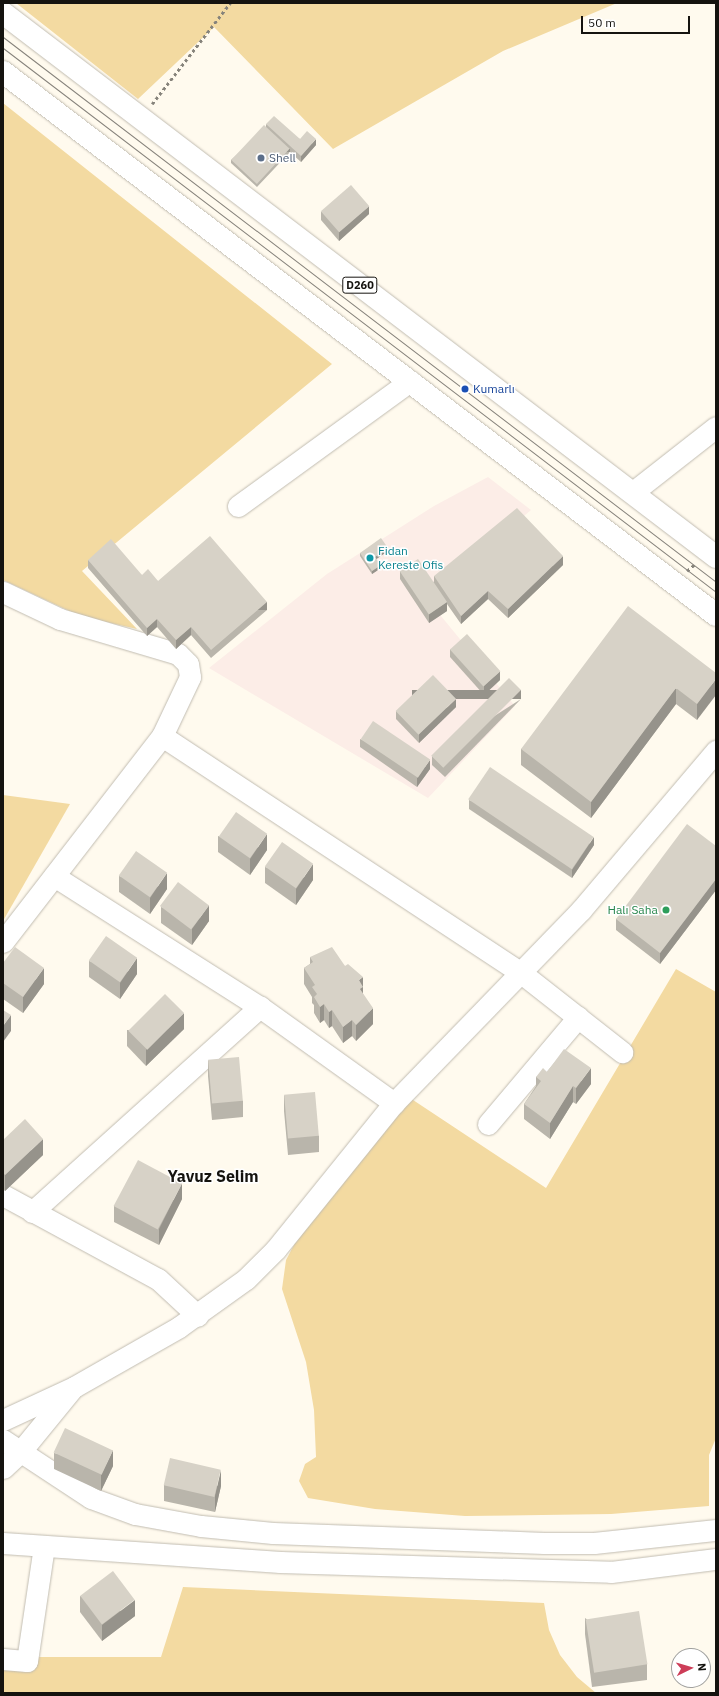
<!DOCTYPE html>
<html>
<head>
<meta charset="utf-8">
<style>
	body { margin:0 }
	#map { position:relative; width:719px; height:1696px; overflow:hidden; background:#fffaee; font-family:"IBM Plex Sans",sans-serif }
	div>[style] { position:absolute }
	[style*='--x'] { left:calc(var(--x)*1px); top:calc(var(--y)*1px); width:calc(var(--w)*1px); rotate:calc(var(--a)*1deg) }
	.industrial>* { inset:0; background:#fcede7 }
	.green>* { inset:0; background:#f3daa1 }
	.path>* { height:2.5px; margin-top:-1.25px; transform-origin:0; background:repeating-linear-gradient(90deg,#86837b 0 3px,transparent 0 6px) }
	.roads { filter:drop-shadow(0 0 1px #c1bcb1) drop-shadow(0 0 1px #c1bcb1) }
	.minor>* { height:21px; margin:-10.5px; padding:0 10.5px; transform-origin:10.5px; border-radius:10.5px; background:#fff }
	.highway>* { height:22px; margin:-11px; padding:0 11px; transform-origin:11px; border-radius:11px; background:#fff }
	.tram>* { height:1px; margin:-0.5px; padding:0 0.5px; transform-origin:0.5px; border-radius:0.5px; background:#86827b }
	.wall>* { inset:0; background:#b9b5ab }
	.shaded-wall>* { inset:0; background:#96938b; transform-origin:0 0 }
	.building>* { inset:0; background:#d7d2c7; transform-origin:0 0 }
	.dots>* { width:11px; height:11px; translate:-50% -50%; box-sizing:border-box; border:2px solid #fff; border-radius:50% }
	span { translate:-50% -50%; white-space:nowrap; text-align:center; line-height:1.15; -webkit-text-stroke:3px #fff; paint-order:stroke }
	.shield-label span { padding:1px 3px; background:#fff; border:1px solid; border-radius:3px; -webkit-text-stroke-width:0 }
	.shield-label { font-size:11px; color:#15130f; font-weight:700 }
	.service-label { font-size:12px; color:#4e5e75 }
	.left { translate:0 -50%; text-align:left }
	.transit-label { font-size:12px; color:#164399 }
	.culture-label { font-size:12px; color:#0d838f }
	.leisure-label { font-size:12px; color:#27864d }
	.right { translate:-100% -50%; text-align:right }
	.district-label { font-size:16px; color:#15130f; font-weight:700 }
	.frame { position:absolute; inset:0; border:4px solid #15130f; pointer-events:none }
	.north { position:absolute; left:671px; top:1648px; width:40px; height:40px; box-sizing:border-box; background:#fff; border:1px solid #a1a19f; border-radius:50%; rotate:85deg; font-size:11px; font-weight:700; line-height:16px; text-align:center; color:#15130f }
	.north::after { content:''; display:block; margin:auto; width:14px; height:18px; background:#cd3d58; clip-path:polygon(50% 0,100% 100%,50% 72%,0 100%) }
	.scale { position:absolute; left:581px; top:16px; width:109px; height:18px; box-sizing:border-box; border:2px solid #15130f; border-top:0; padding-left:5px; font-size:12px; line-height:14px; white-space:nowrap; color:#15130f; -webkit-text-stroke:3px #fff; paint-order:stroke }
</style>
</head>
<body>
<div id="map">
	<div class="industrial">
		<i style="clip-path:polygon(488px 477px,531px 510px,427px 599px,515px 706px,428px 798px,209px 668px,327px 574px,434px 506px)"></i>
	</div>
	<div class="green">
		<i style="clip-path:polygon(16px 3px,617px 3px,503px 51px,333px 149px,214px 27px,138px 99px)"></i>
		<i style="clip-path:polygon(3px 103px,332px 364px,82px 571px,137px 629px,80px 616px,3px 580px)"></i>
		<i style="clip-path:polygon(3px 795px,70px 804px,3px 921px)"></i>
		<i style="clip-path:polygon(676px 969px,716px 992px,716px 1438px,709px 1455px,709px 1506px,611px 1514px,465px 1516px,375px 1509px,308px 1498px,299px 1481px,305px 1464px,316px 1457px,314px 1410px,306px 1362px,282px 1289px,286px 1260px,295px 1243px,410px 1098px,546px 1188px)"></i>
		<i style="clip-path:polygon(183px 1587px,544px 1603px,549px 1630px,560px 1655px,577px 1677px,596px 1693px,3px 1693px,3px 1668px,35px 1657px,161px 1657px)"></i>
	</div>
	<div class="path">
		<i style="--x:152;--y:104;--w:128;--a:-52.3"></i>
		<i style="--x:687;--y:571;--w:11;--a:-41"></i>
	</div>
	<div class="roads">
		<div class="minor">
			<i style="--x:633;--y:492;--w:105;--a:-38.1"></i>
			<i style="--x:238;--y:506;--w:213;--a:-36"></i>
			<i style="--x:3;--y:592;--w:63;--a:25.3"></i>
			<i style="--x:60;--y:619;--w:123;--a:16.5"></i>
			<i style="--x:178;--y:654;--w:14;--a:45"></i>
			<i style="--x:188;--y:664;--w:13;--a:81"></i>
			<i style="--x:190;--y:677;--w:65;--a:115.4"></i>
			<i style="--x:162;--y:736;--w:260;--a:127.7"></i>
			<i style="--x:162;--y:736;--w:429;--a:33.4"></i>
			<i style="--x:520;--y:972;--w:130;--a:38.1"></i>
			<i style="--x:54;--y:876;--w:244;--a:32.5"></i>
			<i style="--x:260;--y:1007;--w:165;--a:35.6"></i>
			<i style="--x:488;--y:1124;--w:140;--a:-49.9"></i>
			<i style="--x:3;--y:1195;--w:176;--a:28.5"></i>
			<i style="--x:158;--y:1279;--w:54;--a:42.8"></i>
			<i style="--x:32;--y:1212;--w:307;--a:-42"></i>
			<i style="--x:3;--y:1420;--w:78;--a:-24.9"></i>
			<i style="--x:74;--y:1387;--w:121;--a:-29.7"></i>
			<i style="--x:179;--y:1327;--w:82;--a:-35.6"></i>
			<i style="--x:246;--y:1279;--w:42;--a:-45"></i>
			<i style="--x:276;--y:1249;--w:188;--a:-51.1"></i>
			<i style="--x:394;--y:1103;--w:269;--a:-45.9"></i>
			<i style="--x:581;--y:910;--w:209;--a:-49.7"></i>
			<i style="--x:3;--y:1440;--w:105;--a:33.4"></i>
			<i style="--x:91;--y:1498;--w:47;--a:20"></i>
			<i style="--x:135;--y:1514;--w:67;--a:10.3"></i>
			<i style="--x:201;--y:1526;--w:72;--a:5.6"></i>
			<i style="--x:273;--y:1533;--w:271;--a:2.1"></i>
			<i style="--x:544;--y:1543;--w:50;--a:0"></i>
			<i style="--x:594;--y:1543;--w:123;--a:-6.1"></i>
			<i style="--x:3;--y:1468;--w:25;--a:-43"></i>
			<i style="--x:21;--y:1451;--w:79;--a:-50.7"></i>
			<i style="--x:3;--y:1543;--w:278;--a:3.9"></i>
			<i style="--x:280;--y:1562;--w:331;--a:1.7"></i>
			<i style="--x:611;--y:1572;--w:106;--a:-7.1"></i>
			<i style="--x:3;--y:1659;--w:24;--a:5"></i>
			<i style="--x:27;--y:1661;--w:116;--a:-81.6"></i>
		</div>
		<div class="highway">
			<i style="--x:3;--y:13;--w:897;--a:37.34"></i>
			<i style="--x:3;--y:72;--w:896;--a:37.29"></i>
		</div>
	</div>
	<div class="tram">
		<i style="--x:3;--y:37;--w:897;--a:37.39"></i>
		<i style="--x:3;--y:48;--w:897;--a:37.34"></i>
	</div>
	<div class="wall">
		<i style="clip-path:polygon(266px 124px,300px 139px,316px 145px,301px 162px,290px 152px,257px 187px,231px 163px,231px 160px,266px 127px)"></i>
		<i style="clip-path:polygon(321px 212px,369px 214px,339px 241px,321px 220px)"></i>
		<i style="clip-path:polygon(388px 551px,376px 559px,381px 568px,372px 574px,360px 556px,360px 553px)"></i>
		<i style="clip-path:polygon(88px 560px,142px 575px,158px 581px,267px 610px,211px 658px,191px 635px,176px 649px,157px 627px,147px 636px,88px 568px)"></i>
		<i style="clip-path:polygon(563px 565px,508px 618px,488px 599px,461px 624px,447px 604px,447px 611px,429px 623px,400px 579px,400px 571px,434px 582px,434px 576px)"></i>
		<i style="clip-path:polygon(450px 649px,500px 680px,484px 695px,450px 657px)"></i>
		<i style="clip-path:polygon(716px 673px,697px 720px,676px 704px,591px 818px,521px 765px,521px 749px)"></i>
		<i style="clip-path:polygon(521px 699px,445px 777px,432px 765px,432px 756px)"></i>
		<i style="clip-path:polygon(456px 707px,419px 743px,396px 719px,396px 711px)"></i>
		<i style="clip-path:polygon(360px 739px,430px 769px,417px 787px,360px 747px)"></i>
		<i style="clip-path:polygon(469px 800px,594px 845px,572px 878px,469px 809px)"></i>
		<i style="clip-path:polygon(218px 836px,267px 850px,250px 875px,218px 852px)"></i>
		<i style="clip-path:polygon(716px 846px,716px 890px,660px 964px,616px 930px,616px 919px)"></i>
		<i style="clip-path:polygon(265px 867px,313px 880px,296px 905px,265px 883px)"></i>
		<i style="clip-path:polygon(119px 876px,167px 889px,150px 914px,119px 892px)"></i>
		<i style="clip-path:polygon(161px 907px,209px 921px,192px 945px,161px 923px)"></i>
		<i style="clip-path:polygon(310px 957px,345px 966px,363px 986px,363px 994px,373px 1024px,356px 1041px,352px 1036px,343px 1043px,332px 1026px,329px 1028px,324px 1020px,320px 1023px,314px 1013px,314px 1005px,312px 1003px,312px 997px,304px 984px,304px 968px,310px 964px)"></i>
		<i style="clip-path:polygon(89px 961px,137px 974px,120px 999px,89px 977px)"></i>
		<i style="clip-path:polygon(3px 963px,44px 984px,23px 1013px,3px 999px)"></i>
		<i style="clip-path:polygon(184px 1029px,146px 1066px,127px 1046px,127px 1030px)"></i>
		<i style="clip-path:polygon(208px 1060px,243px 1101px,243px 1117px,212px 1120px,208px 1076px)"></i>
		<i style="clip-path:polygon(547px 1072px,591px 1084px,576px 1104px,573px 1102px,550px 1139px,524px 1119px,524px 1104px,536px 1086px,536px 1077px)"></i>
		<i style="clip-path:polygon(284px 1095px,319px 1136px,319px 1152px,288px 1155px,284px 1111px)"></i>
		<i style="clip-path:polygon(3px 1140px,43px 1155px,5px 1191px,3px 1189px)"></i>
		<i style="clip-path:polygon(182px 1199px,159px 1245px,114px 1222px,114px 1206px)"></i>
		<i style="clip-path:polygon(54px 1453px,113px 1466px,101px 1491px,54px 1469px)"></i>
		<i style="clip-path:polygon(164px 1485px,221px 1486px,215px 1512px,164px 1501px)"></i>
		<i style="clip-path:polygon(80px 1596px,135px 1616px,102px 1641px,80px 1612px)"></i>
		<i style="clip-path:polygon(585px 1618px,647px 1664px,647px 1680px,592px 1687px,585px 1634px)"></i>
	</div>
	<div class="shaded-wall">
		<i style="clip-path:polygon(316px 139px,316px 145px,301px 162px,301px 156px)"></i>
		<i style="left:290px;top:149px;width:3px;height:48px;rotate:90deg"></i>
		<i style="clip-path:polygon(369px 206px,369px 214px,339px 241px,339px 232px)"></i>
		<i style="clip-path:polygon(388px 548px,388px 551px,375px 560px,375px 557px)"></i>
		<i style="clip-path:polygon(563px 556px,563px 565px,508px 618px,508px 609px)"></i>
		<i style="clip-path:polygon(381px 565px,381px 568px,372px 574px,372px 571px)"></i>
		<i style="clip-path:polygon(488px 591px,488px 599px,461px 624px,461px 616px)"></i>
		<i style="left:267px;top:602px;width:8px;height:74px;rotate:90deg"></i>
		<i style="clip-path:polygon(447px 602px,447px 611px,429px 623px,429px 614px)"></i>
		<i style="clip-path:polygon(157px 619px,157px 627px,147px 636px,147px 628px)"></i>
		<i style="clip-path:polygon(191px 627px,191px 635px,176px 649px,176px 640px)"></i>
		<i style="clip-path:polygon(500px 671px,500px 680px,484px 695px,484px 686px)"></i>
		<i style="clip-path:polygon(716px 679px,716px 695px,697px 720px,697px 704px)"></i>
		<i style="clip-path:polygon(676px 688px,676px 704px,591px 818px,591px 802px)"></i>
		<i style="left:521px;top:690px;width:9px;height:109px;rotate:90deg"></i>
		<i style="clip-path:polygon(456px 699px,456px 707px,419px 743px,419px 734px)"></i>
		<i style="clip-path:polygon(430px 760px,430px 769px,417px 787px,417px 778px)"></i>
		<i style="clip-path:polygon(267px 834px,267px 850px,250px 875px,250px 859px)"></i>
		<i style="clip-path:polygon(594px 837px,594px 845px,572px 878px,572px 870px)"></i>
		<i style="clip-path:polygon(313px 864px,313px 880px,296px 905px,296px 889px)"></i>
		<i style="clip-path:polygon(167px 873px,167px 889px,150px 914px,150px 898px)"></i>
		<i style="clip-path:polygon(716px 879px,716px 890px,660px 964px,660px 953px)"></i>
		<i style="clip-path:polygon(209px 905px,209px 921px,192px 945px,192px 929px)"></i>
		<i style="clip-path:polygon(137px 958px,137px 974px,120px 999px,120px 983px)"></i>
		<i style="clip-path:polygon(44px 968px,44px 984px,23px 1013px,23px 997px)"></i>
		<i style="clip-path:polygon(363px 977px,363px 1003px,360px 1005px,359px 980px)"></i>
		<i style="clip-path:polygon(324px 1004px,324px 1020px,320px 1023px,320px 1007px)"></i>
		<i style="clip-path:polygon(373px 1008px,373px 1024px,356px 1041px,356px 1025px)"></i>
		<i style="clip-path:polygon(332px 1010px,332px 1026px,329px 1028px,329px 1012px)"></i>
		<i style="clip-path:polygon(184px 1013px,184px 1029px,146px 1066px,146px 1050px)"></i>
		<i style="clip-path:polygon(11px 1015px,11px 1031px,3px 1042px,3px 1026px)"></i>
		<i style="clip-path:polygon(352px 1020px,352px 1036px,343px 1043px,343px 1027px)"></i>
		<i style="clip-path:polygon(591px 1068px,591px 1084px,576px 1104px,576px 1088px)"></i>
		<i style="clip-path:polygon(573px 1086px,573px 1102px,550px 1139px,550px 1123px)"></i>
		<i style="clip-path:polygon(43px 1139px,43px 1155px,5px 1191px,5px 1175px)"></i>
		<i style="clip-path:polygon(182px 1183px,182px 1199px,159px 1245px,159px 1229px)"></i>
		<i style="clip-path:polygon(113px 1450px,113px 1466px,101px 1491px,101px 1475px)"></i>
		<i style="clip-path:polygon(221px 1470px,221px 1486px,215px 1512px,215px 1496px)"></i>
		<i style="clip-path:polygon(135px 1600px,135px 1616px,102px 1641px,102px 1625px)"></i>
	</div>
	<div class="building">
		<i style="clip-path:polygon(274px 116px,300px 139px,307px 131px,316px 139px,301px 156px,266px 124px)"></i>
		<i style="left:264px;top:125px;width:35px;height:48px;rotate:43deg"></i>
		<i style="left:351px;top:185px;width:28px;height:40px;rotate:49deg"></i>
		<i style="clip-path:polygon(517px 508px,563px 556px,508px 609px,488px 591px,461px 616px,434px 576px)"></i>
		<i style="clip-path:polygon(210px 536px,267px 602px,211px 650px,191px 627px,176px 640px,157px 619px,147px 628px,88px 560px,111px 539px,142px 575px,148px 569px,158px 581px)"></i>
		<i style="clip-path:polygon(381px 538px,388px 548px,375px 557px,381px 565px,372px 571px,360px 553px)"></i>
		<i style="left:418px;top:559px;width:52px;height:22px;rotate:56deg"></i>
		<i style="clip-path:polygon(628px 606px,716px 673px,716px 679px,697px 704px,676px 688px,591px 802px,521px 749px)"></i>
		<i style="left:467px;top:634px;width:50px;height:23px;rotate:48deg"></i>
		<i style="left:433px;top:675px;width:33px;height:52px;rotate:46deg"></i>
		<i style="left:509px;top:678px;width:17px;height:110px;rotate:45deg"></i>
		<i style="left:373px;top:721px;width:69px;height:22px;rotate:34deg"></i>
		<i style="left:490px;top:767px;width:125px;height:39px;rotate:34deg"></i>
		<i style="left:236px;top:812px;width:38px;height:30px;rotate:35deg"></i>
		<i style="clip-path:polygon(687px 824px,716px 846px,716px 879px,660px 953px,616px 919px)"></i>
		<i style="left:282px;top:842px;width:38px;height:30px;rotate:35deg"></i>
		<i style="left:136px;top:851px;width:38px;height:30px;rotate:35deg"></i>
		<i style="left:178px;top:882px;width:39px;height:30px;rotate:37deg"></i>
		<i style="left:106px;top:936px;width:38px;height:30px;rotate:35deg"></i>
		<i style="clip-path:polygon(15px 947px,44px 968px,23px 997px,3px 983px,3px 963px)"></i>
		<i style="clip-path:polygon(332px 947px,345px 966px,348px 964px,363px 977px,359px 980px,363px 987px,360px 989px,373px 1008px,356px 1025px,352px 1020px,343px 1027px,332px 1010px,329px 1012px,324px 1004px,320px 1007px,314px 997px,317px 994px,312px 987px,315px 985px,304px 968px,313px 962px,310px 957px)"></i>
		<i style="left:165px;top:994px;width:27px;height:52px;rotate:45deg"></i>
		<i style="clip-path:polygon(3px 1010px,11px 1015px,3px 1026px)"></i>
		<i style="clip-path:polygon(564px 1049px,591px 1068px,576px 1088px,573px 1086px,550px 1123px,524px 1104px,541px 1081px,536px 1077px,543px 1068px,547px 1072px)"></i>
		<i style="left:239px;top:1057px;width:44px;height:31px;rotate:85deg"></i>
		<i style="left:315px;top:1092px;width:44px;height:31px;rotate:85deg"></i>
		<i style="clip-path:polygon(25px 1119px,43px 1139px,5px 1175px,3px 1173px,3px 1140px)"></i>
		<i style="left:138px;top:1160px;width:50px;height:52px;rotate:28deg"></i>
		<i style="left:65px;top:1428px;width:53px;height:27px;rotate:25deg"></i>
		<i style="left:170px;top:1458px;width:52px;height:28px;rotate:13deg"></i>
		<i style="left:113px;top:1571px;width:36px;height:41px;rotate:53deg"></i>
		<i style="left:639px;top:1611px;width:54px;height:54px;rotate:81deg"></i>
	</div>
	<div class="dots">
		<i style="left:261px;top:158px;background:#5c6f8a"></i>
		<i style="left:465px;top:389px;background:#1a4fb4"></i>
		<i style="left:370px;top:558px;background:#0f9aa8"></i>
		<i style="left:666px;top:910px;background:#2e9e5b"></i>
	</div>
	<div class="shield-label">
		<span style="left:360px;top:285px">D260</span>
	</div>
	<div class="service-label">
		<span class="left" style="left:269px;top:158px">Shell</span>
	</div>
	<div class="transit-label">
		<span class="left" style="left:473px;top:389px">Kumarlı</span>
	</div>
	<div class="culture-label">
		<span class="left" style="left:378px;top:558px">Fidan<br>Kereste Ofis</span>
	</div>
	<div class="leisure-label">
		<span class="right" style="left:658px;top:910px">Halı Saha</span>
	</div>
	<div class="district-label">
		<span style="left:213px;top:1176px">Yavuz Selim</span>
	</div>
	<div class="frame"></div>
	<div class="north">N</div>
	<div class="scale">50 m</div>
</div>
</body>
</html>
